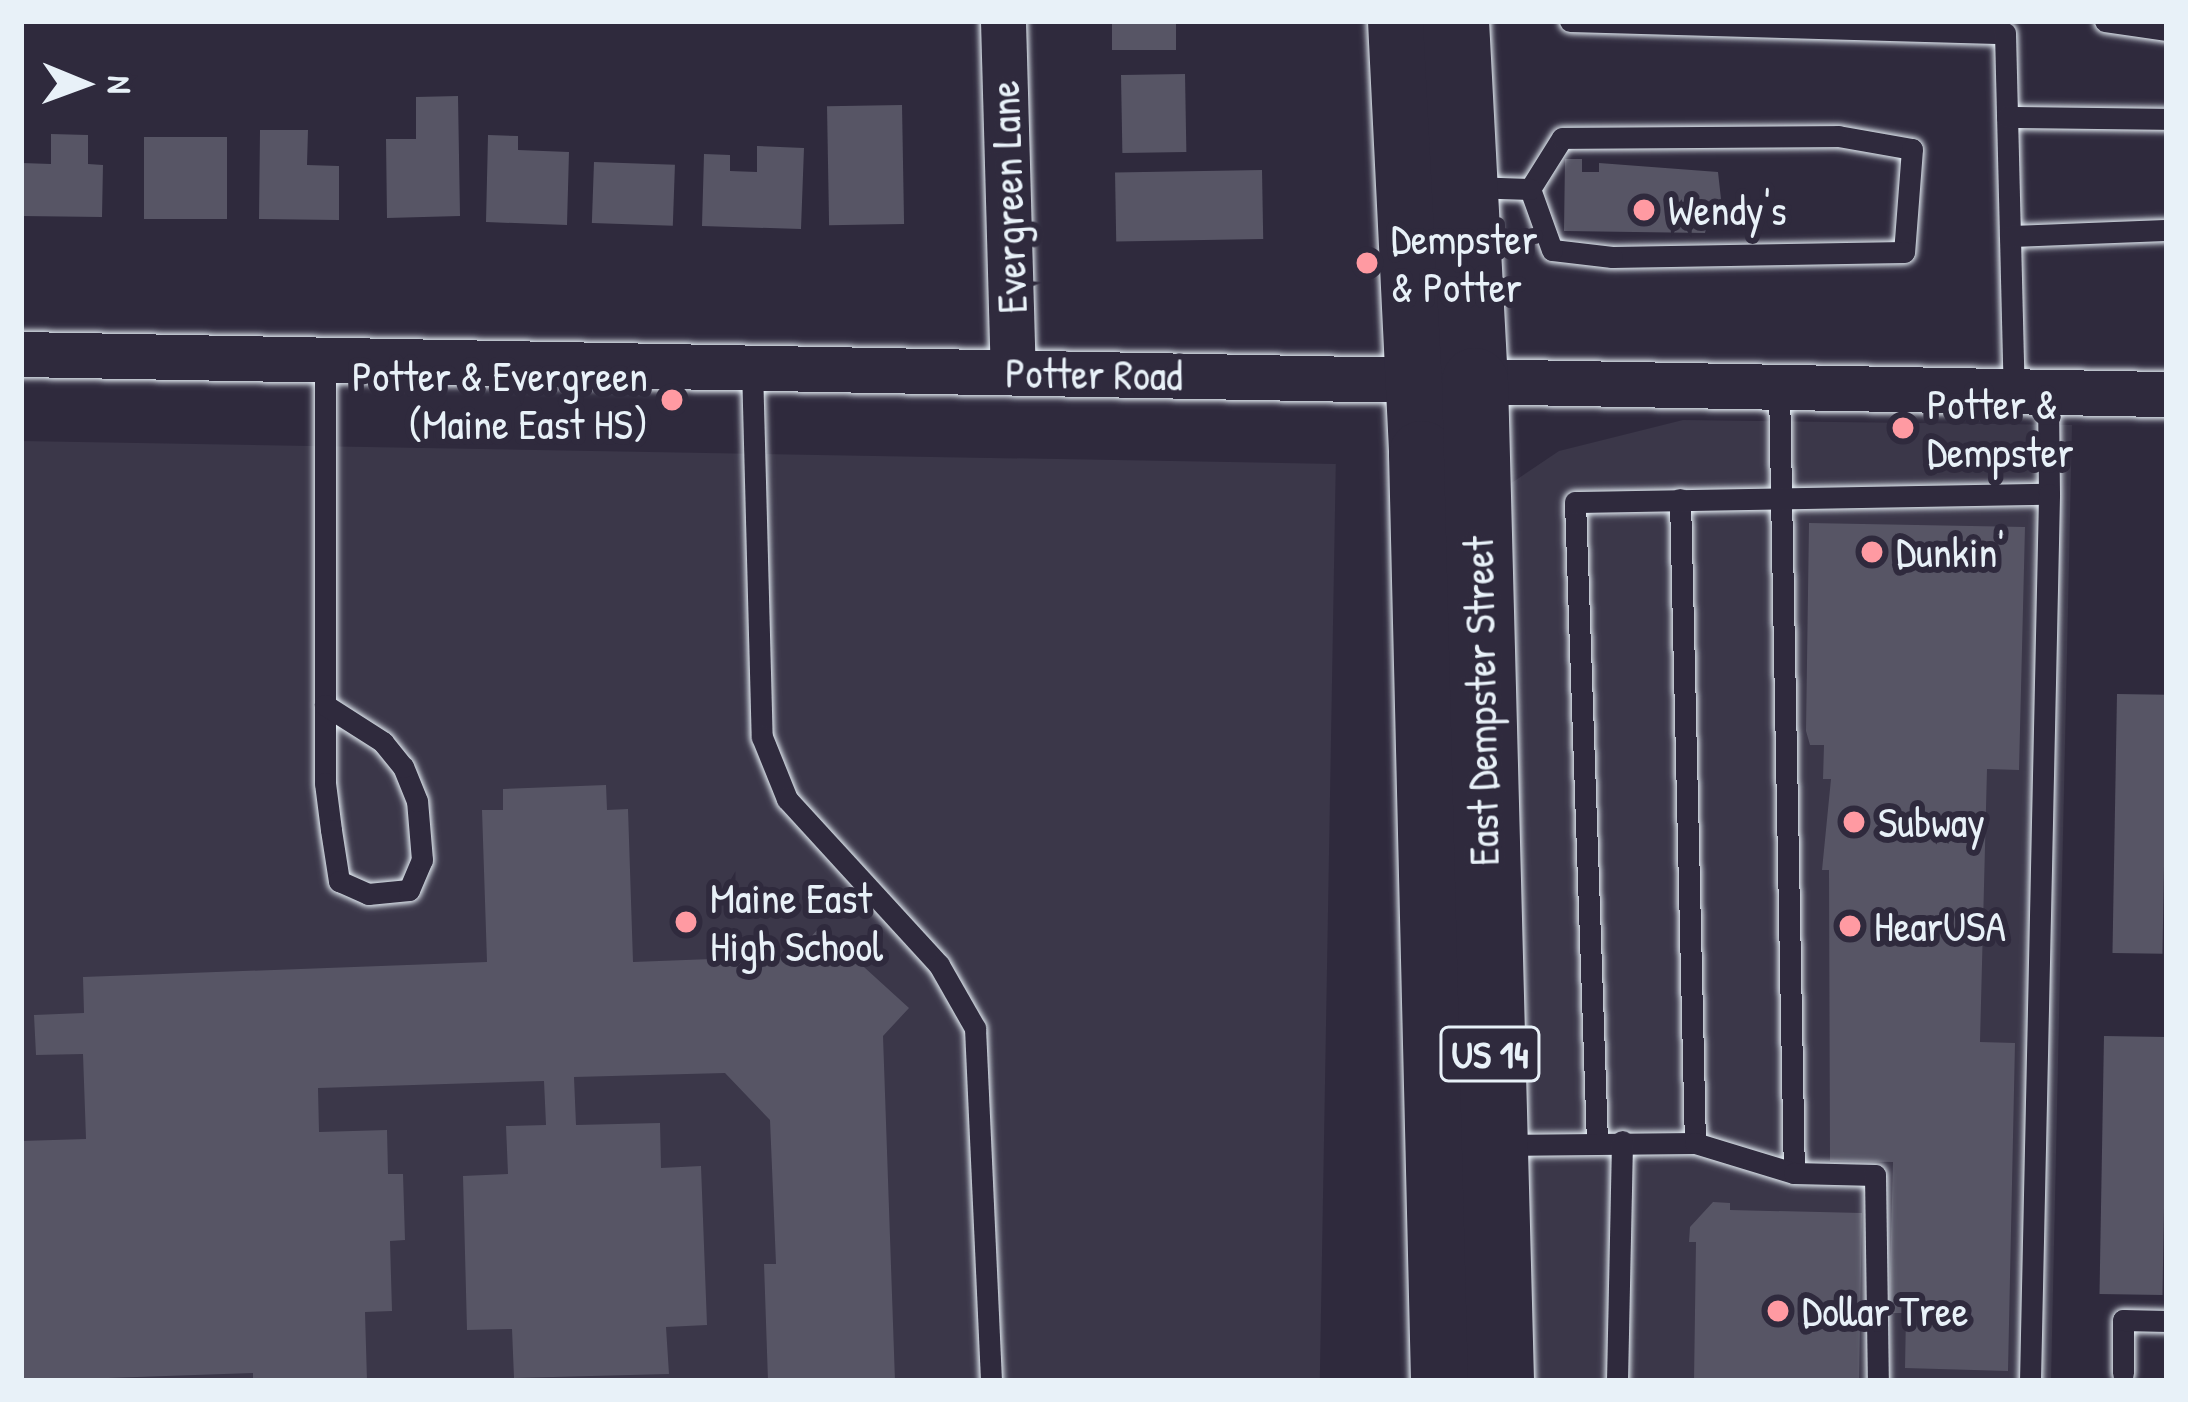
<!DOCTYPE html>
<html>
<head>
<meta charset="utf-8">
<style>
	body { margin:0 }
	#map { position:relative; width:2188px; height:1402px; overflow:hidden; background:#2f2a3d; font-family:"Patrick Hand",sans-serif }
	div>[style] { position:absolute }
	[style*='--x'] { left:calc(var(--x)*1px); top:calc(var(--y)*1px); width:calc(var(--w)*1px); rotate:calc(var(--a)*1deg) }
	.built>* { inset:0; background:#3b3749; transform-origin:0 0 }
	.building>* { inset:0; background:#575565; transform-origin:0 0 }
	.roads { filter:drop-shadow(0 0 3px #e8f1f8) drop-shadow(0 0 3px #e8f1f8) }
	.service>* { height:21px; margin:-10.5px; padding:0 10.5px; transform-origin:10.5px; border-radius:10.5px; background:#2f2a3d }
	.minor>* { height:45px; margin:-22.5px; padding:0 22.5px; transform-origin:22.5px; border-radius:22.5px; background:#2f2a3d }
	.primary>* { height:66px; margin:-33px; padding:0 33px; transform-origin:33px; border-radius:33px; background:#2f2a3d }
	.dots>* { width:33px; height:33px; translate:-50% -50%; box-sizing:border-box; border:6px solid #2f2a3d; border-radius:50% }
	span { translate:-50% -50%; white-space:nowrap; text-align:center; line-height:1.15; -webkit-text-stroke:12px #2f2a3d; paint-order:stroke }
	.shield-label span { padding:3px 9px; background:#2f2a3d; border:3px solid; border-radius:9px; -webkit-text-stroke-width:0 }
	.shield-label { font-size:39px; color:#e8f1f8; font-weight:700 }
	.street-label { font-size:42px; color:#e8f1f8 }
	.poi-label { font-size:42px; color:#e8f1f8 }
	.left { translate:0 -50%; text-align:left }
	.right { translate:-100% -50%; text-align:right }
	.frame { position:absolute; inset:0; border:24px solid #e8f1f8; pointer-events:none }
	.north { position:absolute; left:24px; top:24px; width:120px; height:120px; -webkit-text-stroke:9px #2f2a3d; paint-order:stroke; rotate:91deg; font-size:33px; font-weight:700; line-height:48px; text-align:center; color:#e8f1f8 }
	.north::after { content:''; display:block; margin:auto; width:42px; height:54px; background:#e8f1f8; clip-path:polygon(50% 0,100% 100%,50% 72%,0 100%) }
</style>
</head>
<body>
<div id="map">
	<div class="built">
		<i style="clip-path:polygon(1683px 420px,2072px 425px,2051px 1381px,1521px 1381px,1507px 486px,1559px 451px)"></i>
		<i style="left:21px;top:441px;width:1315px;height:940px;rotate:1deg"></i>
	</div>
	<div class="building">
		<i style="left:1112px;top:21px;width:64px;height:29px"></i>
		<i style="left:1185px;top:74px;width:78px;height:64px;rotate:89deg"></i>
		<i style="clip-path:polygon(458px 96px,460px 216px,387px 218px,386px 139px,416px 139px,416px 97px)"></i>
		<i style="left:902px;top:105px;width:119px;height:75px;rotate:89deg"></i>
		<i style="clip-path:polygon(260px 130px,308px 130px,307px 165px,339px 166px,339px 220px,259px 219px)"></i>
		<i style="clip-path:polygon(51px 134px,88px 135px,88px 164px,103px 165px,102px 217px,21px 216px,22px 163px,51px 164px)"></i>
		<i style="clip-path:polygon(488px 135px,518px 136px,518px 150px,569px 152px,567px 225px,486px 222px)"></i>
		<i style="left:227px;top:137px;width:82px;height:83px;rotate:90deg"></i>
		<i style="clip-path:polygon(757px 146px,804px 148px,801px 229px,702px 226px,704px 154px,730px 155px,730px 171px,757px 172px)"></i>
		<i style="clip-path:polygon(1565px 159px,1582px 159px,1582px 172px,1599px 172px,1599px 163px,1718px 172px,1724px 226px,1707px 225px,1705px 233px,1564px 231px)"></i>
		<i style="left:594px;top:162px;width:81px;height:61px;rotate:2deg"></i>
		<i style="left:1262px;top:170px;width:69px;height:147px;rotate:89deg"></i>
		<i style="clip-path:polygon(1809px 523px,2025px 527px,2019px 770px,1987px 769px,1980px 1042px,2015px 1043px,2008px 1371px,1905px 1368px,1906px 1313px,1889px 1313px,1893px 1162px,1830px 1161px,1829px 870px,1822px 870px,1831px 779px,1823px 779px,1824px 745px,1810px 745px,1806px 731px)"></i>
		<i style="left:2117px;top:694px;width:50px;height:259px;rotate:1deg"></i>
		<i style="clip-path:polygon(606px 785px,607px 810px,628px 809px,633px 962px,793px 956px,820px 927px,909px 1008px,883px 1036px,895px 1381px,768px 1381px,764px 1264px,776px 1264px,770px 1120px,725px 1073px,574px 1077px,576px 1125px,660px 1123px,661px 1168px,701px 1166px,707px 1325px,666px 1327px,669px 1374px,514px 1378px,512px 1329px,467px 1330px,463px 1176px,508px 1174px,506px 1126px,546px 1125px,544px 1081px,318px 1088px,319px 1132px,387px 1130px,388px 1174px,403px 1174px,405px 1240px,390px 1241px,392px 1311px,365px 1312px,367px 1381px,253px 1381px,253px 1373px,21px 1381px,21px 1141px,86px 1139px,83px 1054px,36px 1055px,34px 1015px,84px 1013px,83px 977px,487px 962px,482px 810px,503px 810px,503px 789px)"></i>
		<i style="left:2104px;top:1036px;width:63px;height:258px;rotate:1deg"></i>
		<i style="clip-path:polygon(1713px 1202px,1730px 1203px,1730px 1210px,1862px 1213px,1859px 1381px,1694px 1381px,1696px 1242px,1689px 1242px,1690px 1227px)"></i>
	</div>
	<div class="roads">
		<div class="service">
			<i style="--x:1570;--y:21;--w:435;--a:1.6"></i>
			<i style="--x:2005;--y:33;--w:359;--a:88.6"></i>
			<i style="--x:2105;--y:21;--w:63;--a:8.3"></i>
			<i style="--x:2007;--y:117;--w:160;--a:0.7"></i>
			<i style="--x:1838;--y:136;--w:75;--a:10"></i>
			<i style="--x:1912;--y:149;--w:103;--a:94.4"></i>
			<i style="--x:1904;--y:252;--w:292;--a:179"></i>
			<i style="--x:1612;--y:257;--w:60;--a:-173.3"></i>
			<i style="--x:1552;--y:250;--w:65;--a:-109.8"></i>
			<i style="--x:1530;--y:189;--w:60;--a:-57.9"></i>
			<i style="--x:1562;--y:138;--w:276;--a:-0.4"></i>
			<i style="--x:1470;--y:187;--w:60;--a:1.9"></i>
			<i style="--x:2010;--y:236;--w:157;--a:-2.2"></i>
			<i style="--x:325;--y:360;--w:423;--a:90"></i>
			<i style="--x:325;--y:783;--w:47;--a:82.7"></i>
			<i style="--x:331;--y:830;--w:52;--a:81.1"></i>
			<i style="--x:339;--y:881;--w:32;--a:24"></i>
			<i style="--x:368;--y:894;--w:41;--a:-5.6"></i>
			<i style="--x:409;--y:890;--w:33;--a:-67"></i>
			<i style="--x:422;--y:860;--w:59;--a:-94.8"></i>
			<i style="--x:417;--y:801;--w:37;--a:-112"></i>
			<i style="--x:403;--y:767;--w:32;--a:-129"></i>
			<i style="--x:383;--y:742;--w:69;--a:-147.5"></i>
			<i style="--x:752;--y:367;--w:370;--a:88.5"></i>
			<i style="--x:762;--y:737;--w:67;--a:68"></i>
			<i style="--x:787;--y:799;--w:225;--a:47.5"></i>
			<i style="--x:939;--y:965;--w:73;--a:60.3"></i>
			<i style="--x:975;--y:1028;--w:353;--a:87.4"></i>
			<i style="--x:1779;--y:388;--w:785;--a:88.91"></i>
			<i style="--x:1680;--y:499;--w:644;--a:88.67"></i>
			<i style="--x:1597;--y:1142;--w:640;--a:-91.97"></i>
			<i style="--x:1575;--y:502;--w:474;--a:-1"></i>
			<i style="--x:2049;--y:494;--w:102;--a:-90.6"></i>
			<i style="--x:1499;--y:1145;--w:196;--a:-0.6"></i>
			<i style="--x:1695;--y:1143;--w:103;--a:16.9"></i>
			<i style="--x:1794;--y:1173;--w:81;--a:1.4"></i>
			<i style="--x:1875;--y:1175;--w:206;--a:89.2"></i>
			<i style="--x:2123;--y:1373;--w:53;--a:-90"></i>
			<i style="--x:2123;--y:1320;--w:44;--a:1.3"></i>
			<i style="--x:1617;--y:1381;--w:240;--a:-88.8"></i>
			<i style="--x:2030;--y:1381;--w:887;--a:-88.77"></i>
		</div>
		<div class="minor">
			<i style="--x:1003;--y:21;--w:351;--a:88.4"></i>
			<i style="--x:21;--y:354;--w:2146;--a:1.07"></i>
		</div>
		<div class="primary">
			<i style="--x:1401;--y:21;--w:434;--a:87.2"></i>
			<i style="--x:1422;--y:454;--w:927;--a:88.64"></i>
			<i style="--x:1456;--y:21;--w:361;--a:87"></i>
			<i style="--x:1475;--y:381;--w:1000;--a:88.51"></i>
		</div>
	</div>
	<div class="dots">
		<i style="left:1644px;top:210px;background:#ff9aa2"></i>
		<i style="left:1367px;top:263px;background:#ff9aa2"></i>
		<i style="left:672px;top:400px;background:#ff9aa2"></i>
		<i style="left:1903px;top:428px;background:#ff9aa2"></i>
		<i style="left:1872px;top:552px;background:#ff9aa2"></i>
		<i style="left:1854px;top:822px;background:#ff9aa2"></i>
		<i style="left:686px;top:922px;background:#ff9aa2"></i>
		<i style="left:1850px;top:926px;background:#ff9aa2"></i>
		<i style="left:1778px;top:1311px;background:#ff9aa2"></i>
	</div>
	<div class="shield-label">
		<span style="left:1490px;top:1054px">US 14</span>
	</div>
	<div class="street-label">
		<span style="left:1008px;top:197px;rotate:-92deg">Evergreen Lane</span>
		<span style="left:1094px;top:374px;rotate:1deg">Potter Road</span>
		<span style="left:1481px;top:701px;rotate:-91deg">East Dempster Street</span>
	</div>
	<div class="poi-label">
		<span class="left" style="left:1668px;top:210px">Wendy's</span>
		<span class="left" style="left:1391px;top:263px">Dempster<br>&amp; Potter</span>
		<span class="right" style="left:648px;top:400px">Potter &amp; Evergreen<br>(Maine East HS)</span>
		<span class="left" style="left:1927px;top:428px">Potter &amp;<br>Dempster</span>
		<span class="left" style="left:1896px;top:552px">Dunkin'</span>
		<span class="left" style="left:1878px;top:822px">Subway</span>
		<span class="left" style="left:710px;top:922px">Maine East<br>High School</span>
		<span class="left" style="left:1874px;top:926px">HearUSA</span>
		<span class="left" style="left:1802px;top:1311px">Dollar Tree</span>
	</div>
	<div class="frame"></div>
	<div class="north">N</div>
</div>
</body>
</html>
